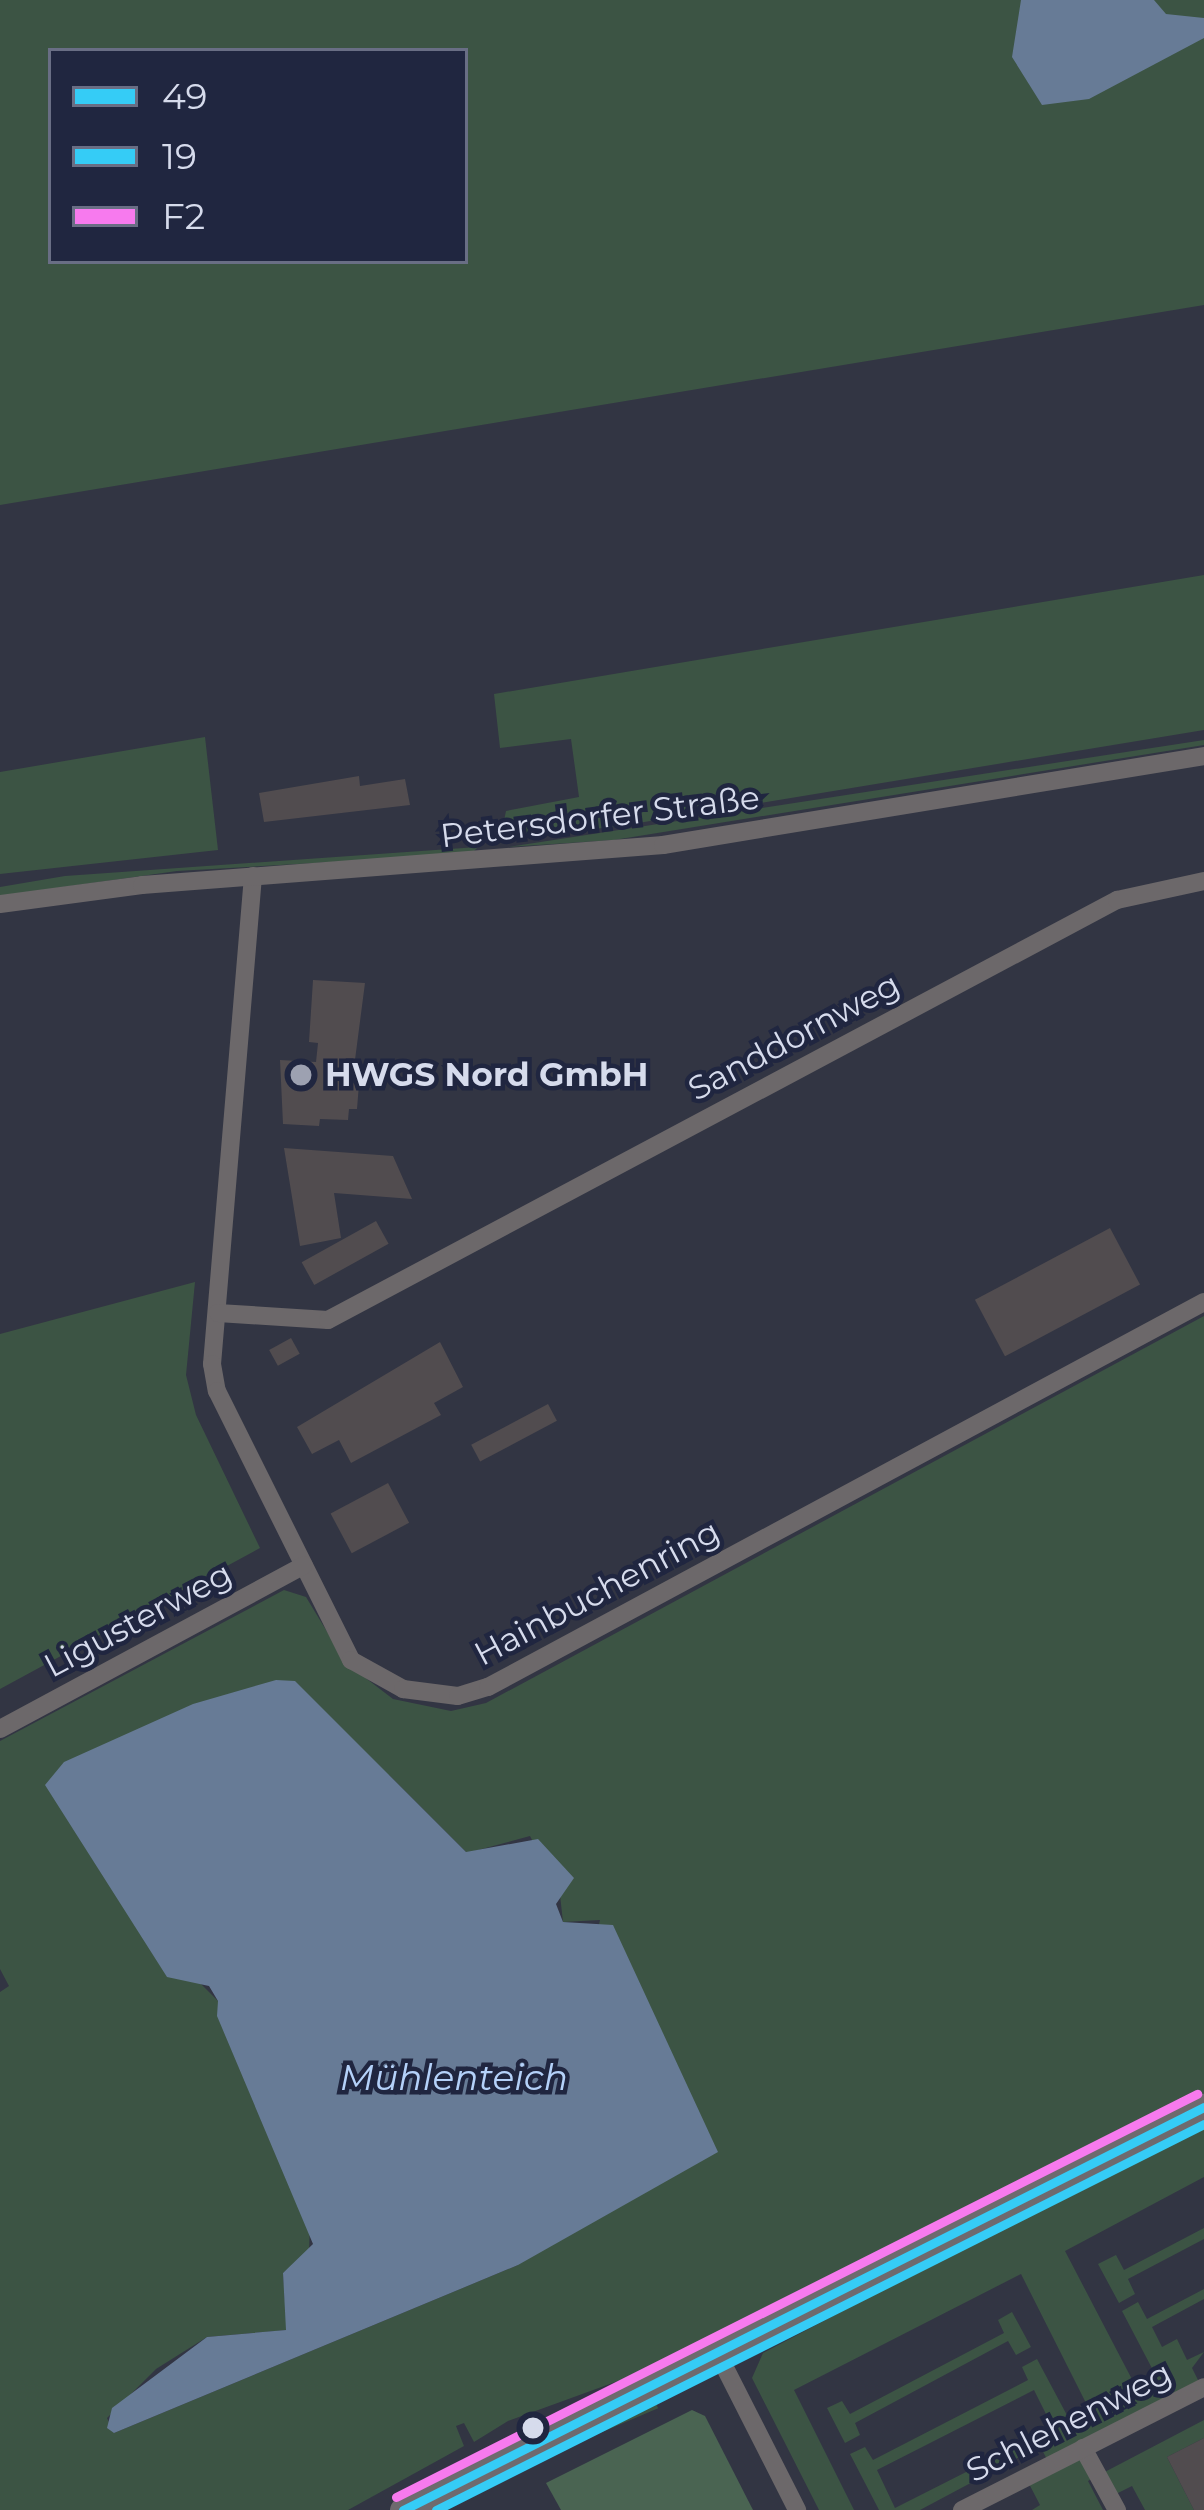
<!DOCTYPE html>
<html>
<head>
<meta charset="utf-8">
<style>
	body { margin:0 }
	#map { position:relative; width:1204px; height:2510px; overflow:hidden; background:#323543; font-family:Montserrat,sans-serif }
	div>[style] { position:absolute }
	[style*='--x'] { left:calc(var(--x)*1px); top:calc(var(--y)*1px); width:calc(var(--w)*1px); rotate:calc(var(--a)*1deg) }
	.green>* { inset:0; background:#3c5444; transform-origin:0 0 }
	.forest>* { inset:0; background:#4a6452 }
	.water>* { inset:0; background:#677b96 }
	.building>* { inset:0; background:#514c4f; transform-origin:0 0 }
	.street>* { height:18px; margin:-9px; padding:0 9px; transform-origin:9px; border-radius:9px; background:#6c686a }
	.secondary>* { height:27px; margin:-13.5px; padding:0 13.5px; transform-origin:13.5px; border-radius:13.5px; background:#6e6a6e }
	.bus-1>* { height:9px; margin:-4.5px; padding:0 4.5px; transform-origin:4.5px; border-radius:4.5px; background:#35ccf6 }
	.bus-2>* { height:9px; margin:-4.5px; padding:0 4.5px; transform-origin:4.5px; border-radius:4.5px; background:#35ccf6 }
	.bus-3>* { height:9px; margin:-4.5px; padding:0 4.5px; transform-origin:4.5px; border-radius:4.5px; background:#f77aee }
	.dots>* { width:33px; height:33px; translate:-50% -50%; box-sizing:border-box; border:6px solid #202640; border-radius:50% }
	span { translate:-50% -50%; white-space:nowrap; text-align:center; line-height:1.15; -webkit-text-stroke:9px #202640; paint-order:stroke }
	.street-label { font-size:33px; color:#d6dbec }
	.poi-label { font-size:33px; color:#d6dbec; font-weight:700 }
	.left { translate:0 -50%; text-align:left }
	.water-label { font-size:36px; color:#b4d1f9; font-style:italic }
	.legend { position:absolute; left:48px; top:48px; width:420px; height:216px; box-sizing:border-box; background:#202640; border:3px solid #696e85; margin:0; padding:15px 21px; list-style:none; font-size:36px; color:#d6dbec }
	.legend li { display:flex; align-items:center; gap:24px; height:60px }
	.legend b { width:60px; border:3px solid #696e85 }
</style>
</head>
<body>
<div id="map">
	<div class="green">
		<i style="clip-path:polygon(evenodd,0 0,1204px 0,1204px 305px,0 505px,0 0,51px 51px,465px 51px,465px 261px,51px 261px,51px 51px)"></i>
		<i style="clip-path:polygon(1204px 575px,1204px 730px,614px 827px,506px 837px,502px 830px,506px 811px,579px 797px,571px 739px,500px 748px,494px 694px)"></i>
		<i style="clip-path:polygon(205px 737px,218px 850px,0 874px,0 772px)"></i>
		<i style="clip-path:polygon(1204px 740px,1204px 745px,614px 840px,508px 847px)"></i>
		<i style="clip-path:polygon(478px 847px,471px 854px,177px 871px,0 896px,0 887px,65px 876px)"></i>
		<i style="clip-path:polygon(195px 1282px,186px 1375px,196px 1415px,260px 1548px,0 1689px,0 1334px)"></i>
		<i style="clip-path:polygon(evenodd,1204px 1316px,1204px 2094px,656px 2377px,651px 2369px,508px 2421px,474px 2442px,464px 2423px,456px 2426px,464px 2446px,348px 2510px,0 2510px,0 1992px,9px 1986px,0 1969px,0 1741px,284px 1590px,306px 1597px,346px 1663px,393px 1699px,451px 1711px,486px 1703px,1204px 1316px,389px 1775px,467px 1853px,530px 1836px,560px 1895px,563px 1922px,600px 1920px,518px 2265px,114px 2433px,107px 2418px,156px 2369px,207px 2337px,287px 2330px,283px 2273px,309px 2253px,310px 2223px,218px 2001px,198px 1981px,389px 1775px)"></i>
		<i style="clip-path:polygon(evenodd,1204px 2121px,1204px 2177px,1065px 2251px,1136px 2387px,1156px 2376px,1122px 2311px,1138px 2302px,1147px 2319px,1204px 2289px,1204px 2299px,1152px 2327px,1162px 2347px,1177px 2339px,1187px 2360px,1204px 2352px,1192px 2368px,1202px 2388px,1084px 2448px,1099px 2475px,1204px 2420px,1204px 2438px,1167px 2457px,1194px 2510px,1145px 2510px,1132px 2486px,1110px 2497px,1098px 2475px,1088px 2481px,1103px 2510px,1032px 2510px,1040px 2505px,1026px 2478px,1050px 2465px,1040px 2446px,920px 2510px,879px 2510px,850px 2454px,865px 2447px,873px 2460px,1028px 2380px,1022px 2367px,1037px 2359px,1069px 2419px,1089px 2409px,1021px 2274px,794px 2390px,854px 2510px,819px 2510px,752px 2378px,763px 2353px,1204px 2121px,1034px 2390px,1053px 2428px,895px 2508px,877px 2470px,1034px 2390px)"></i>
		<i style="clip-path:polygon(1204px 2228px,1204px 2239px,1128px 2279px,1135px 2294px,1119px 2303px,1098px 2264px,1116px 2255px,1124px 2270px)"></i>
		<i style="clip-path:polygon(1012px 2312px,1031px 2347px,1016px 2355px,1008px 2341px,855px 2423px,860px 2435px,845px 2443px,827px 2408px,842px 2401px,850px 2414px,1004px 2333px,998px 2320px)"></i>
		<i style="left:655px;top:2401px;width:8px;height:196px;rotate:67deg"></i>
	</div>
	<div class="forest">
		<i style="clip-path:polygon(692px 2410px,705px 2416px,753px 2510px,561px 2510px,546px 2483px)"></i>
	</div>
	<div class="water">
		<i style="clip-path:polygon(1021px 0,1154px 0,1166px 14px,1204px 18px,1204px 38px,1089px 99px,1042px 105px,1012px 57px)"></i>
		<i style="clip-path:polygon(276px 1680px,295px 1681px,466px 1852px,538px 1839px,574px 1878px,556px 1904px,563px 1922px,613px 1925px,718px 2152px,518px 2265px,114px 2433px,107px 2428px,112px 2408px,207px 2337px,286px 2330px,283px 2273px,313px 2244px,217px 2016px,218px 2001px,209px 1986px,167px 1977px,45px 1785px,64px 1762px,193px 1704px)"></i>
	</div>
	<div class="building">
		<i style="clip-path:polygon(359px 776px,360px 786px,405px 779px,410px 805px,264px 822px,259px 793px)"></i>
		<i style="clip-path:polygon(313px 980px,365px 983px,352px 1083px,359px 1084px,357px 1109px,349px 1109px,348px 1120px,320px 1119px,319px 1126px,283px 1124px,280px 1060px,316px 1062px,318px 1043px,309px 1042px)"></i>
		<i style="clip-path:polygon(284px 1148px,393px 1156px,412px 1199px,334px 1193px,341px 1238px,300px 1246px)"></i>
		<i style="left:376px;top:1221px;width:26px;height:85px;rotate:61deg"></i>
		<i style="left:1110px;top:1228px;width:64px;height:153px;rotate:62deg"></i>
		<i style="left:291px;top:1338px;width:18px;height:25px;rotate:61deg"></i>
		<i style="clip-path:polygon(440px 1342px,463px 1387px,434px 1403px,441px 1415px,351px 1463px,339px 1440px,312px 1454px,297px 1427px)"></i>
		<i style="left:548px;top:1404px;width:19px;height:87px;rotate:62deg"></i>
		<i style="left:388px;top:1483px;width:45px;height:65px;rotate:62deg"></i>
		<i style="clip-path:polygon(1204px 2438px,1204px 2510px,1194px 2510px,1167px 2457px)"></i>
	</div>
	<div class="street">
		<i style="--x:253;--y:876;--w:490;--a:94.8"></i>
		<i style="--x:212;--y:1364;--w:27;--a:80"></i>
		<i style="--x:217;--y:1391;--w:301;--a:63.5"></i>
		<i style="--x:351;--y:1660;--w:60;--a:29.1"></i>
		<i style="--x:403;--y:1689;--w:55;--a:7.3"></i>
		<i style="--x:458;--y:1696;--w:31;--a:-17"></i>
		<i style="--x:488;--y:1687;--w:813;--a:-28.27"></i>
		<i style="--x:0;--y:904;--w:143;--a:-7.6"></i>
		<i style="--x:142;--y:885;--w:523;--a:-4.39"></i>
		<i style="--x:663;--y:845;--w:548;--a:-9.34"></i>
		<i style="--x:218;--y:1313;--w:110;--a:3.6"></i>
		<i style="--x:328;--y:1320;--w:894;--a:-28.03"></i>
		<i style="--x:1117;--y:900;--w:89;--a:-12.3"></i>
		<i style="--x:0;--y:1729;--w:345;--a:-28.3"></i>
		<i style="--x:718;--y:2354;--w:175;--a:63.1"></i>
		<i style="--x:1083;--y:2448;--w:71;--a:61.3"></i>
		<i style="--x:962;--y:2510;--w:271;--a:-26.9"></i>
	</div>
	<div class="secondary">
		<i style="--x:403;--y:2510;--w:897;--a:-26.71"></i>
	</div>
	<div class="bus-1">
		<i style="--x:403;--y:2510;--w:897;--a:-26.71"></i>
	</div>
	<div class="bus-2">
		<i style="--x:436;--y:2510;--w:860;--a:-26.68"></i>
	</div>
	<div class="bus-3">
		<i style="--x:396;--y:2497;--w:897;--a:-26.71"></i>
	</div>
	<div class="dots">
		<i style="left:301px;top:1075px;background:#9da1b1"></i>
		<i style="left:533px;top:2428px;background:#d6dbec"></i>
	</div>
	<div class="street-label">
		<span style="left:600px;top:817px;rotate:-7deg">Petersdorfer Straße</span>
		<span style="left:794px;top:1037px;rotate:-28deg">Sanddornweg</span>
		<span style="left:597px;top:1593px;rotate:-28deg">Hainbuchenring</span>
		<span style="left:138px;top:1620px;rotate:-28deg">Ligusterweg</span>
		<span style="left:1069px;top:2422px;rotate:-27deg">Schlehenweg</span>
	</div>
	<div class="poi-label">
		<span class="left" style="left:325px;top:1075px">HWGS Nord GmbH</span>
	</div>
	<div class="water-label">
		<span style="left:454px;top:2078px">Mühlenteich</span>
	</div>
	<ul class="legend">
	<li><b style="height:15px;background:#35ccf6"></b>49</li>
	<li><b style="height:15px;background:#35ccf6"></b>19</li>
	<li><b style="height:15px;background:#f77aee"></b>F2</li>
	</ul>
</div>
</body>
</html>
